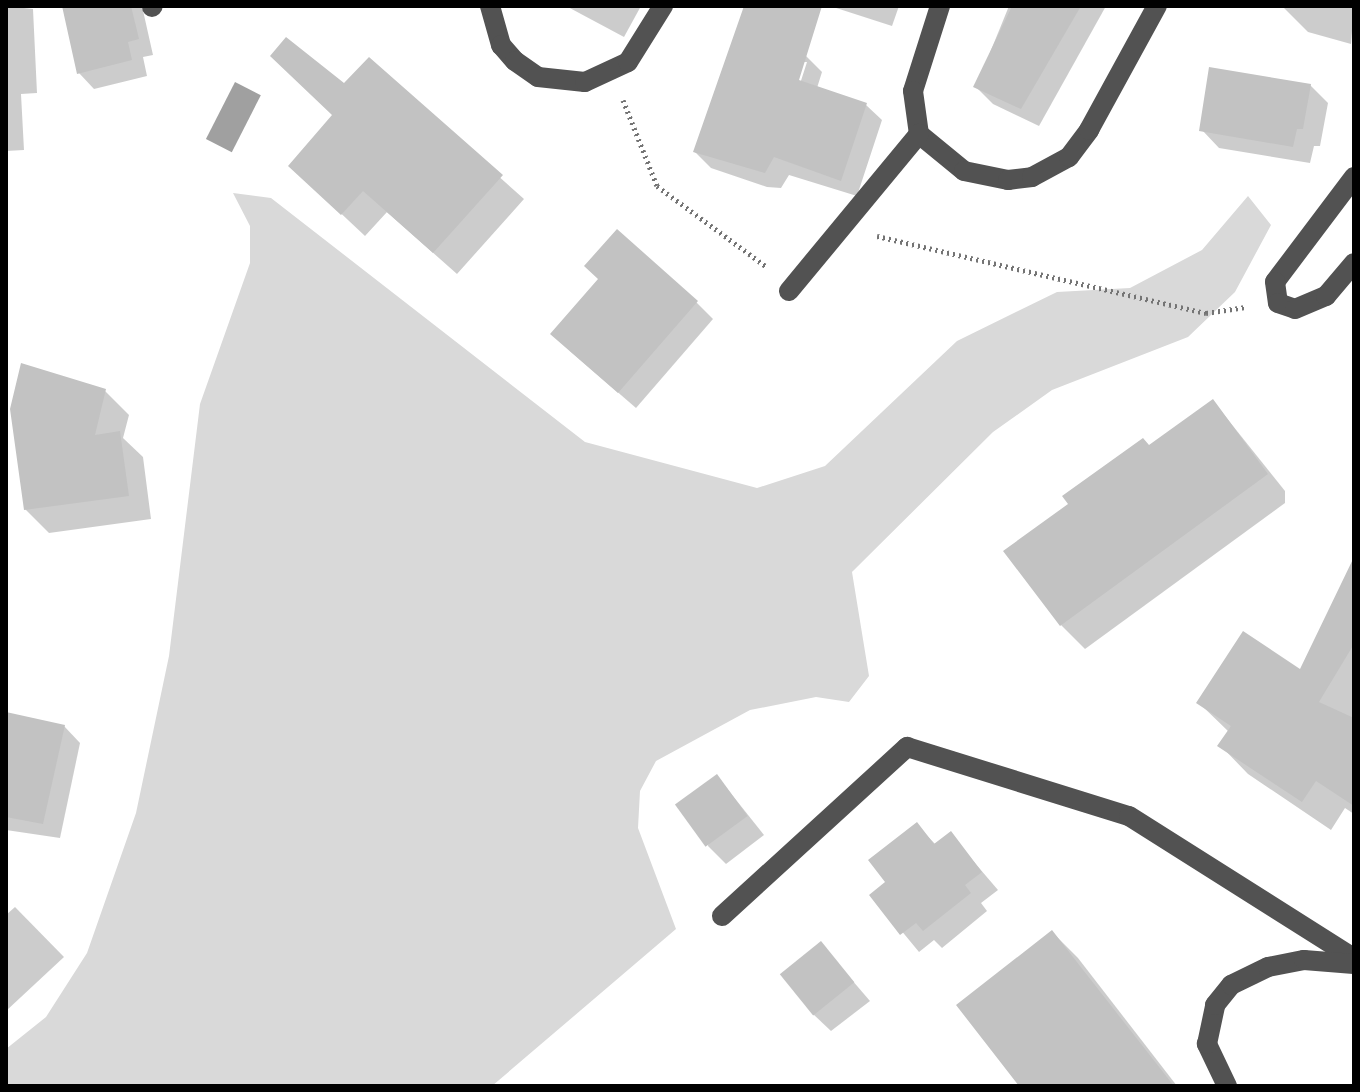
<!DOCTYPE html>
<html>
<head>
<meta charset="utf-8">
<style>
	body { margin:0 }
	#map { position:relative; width:1360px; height:1092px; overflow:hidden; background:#fff; font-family:Quicksand,sans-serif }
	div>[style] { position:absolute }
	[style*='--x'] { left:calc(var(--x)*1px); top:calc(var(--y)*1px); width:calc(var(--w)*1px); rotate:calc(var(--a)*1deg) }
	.green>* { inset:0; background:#d9d9d9 }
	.water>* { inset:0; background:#a0a0a0; transform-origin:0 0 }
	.shadow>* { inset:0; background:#0003 }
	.building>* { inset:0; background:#c2c2c2; transform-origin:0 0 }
	.path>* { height:5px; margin-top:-2.5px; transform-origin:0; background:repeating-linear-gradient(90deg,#747474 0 2px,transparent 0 6px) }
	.minor>* { height:20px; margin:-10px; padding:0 10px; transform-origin:10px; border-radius:10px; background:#525252 }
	span { translate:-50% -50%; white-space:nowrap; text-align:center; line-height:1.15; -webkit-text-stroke:7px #fff; paint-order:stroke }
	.frame { position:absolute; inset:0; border:8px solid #000; pointer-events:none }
</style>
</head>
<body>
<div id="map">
	<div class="green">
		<i style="clip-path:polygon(233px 193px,271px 198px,585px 442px,757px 488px,825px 466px,957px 341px,1057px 292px,1130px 288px,1202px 250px,1248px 196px,1271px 225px,1235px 292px,1188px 337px,1052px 390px,993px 432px,852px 572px,869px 676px,849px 702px,816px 697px,750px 710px,656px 761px,640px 791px,638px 828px,676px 929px,492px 1086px,6px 1086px,6px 1049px,46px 1017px,87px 953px,136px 813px,169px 656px,200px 404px,250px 263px,250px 226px)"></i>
	</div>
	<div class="water">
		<i style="left:235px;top:82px;width:29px;height:64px;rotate:27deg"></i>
	</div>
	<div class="shadow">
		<i style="clip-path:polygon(6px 6px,33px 9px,37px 93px,21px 94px,24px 150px,6px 151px)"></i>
		<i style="clip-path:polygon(64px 6px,142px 6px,153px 55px,143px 57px,147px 76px,94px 89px,79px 73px)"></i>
		<i style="clip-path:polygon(566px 6px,641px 6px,624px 37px)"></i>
		<i style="clip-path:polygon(830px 6px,899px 6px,892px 26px)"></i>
		<i style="clip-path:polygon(1009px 6px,1106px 6px,1039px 126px,993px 104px,976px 87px)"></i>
		<i style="clip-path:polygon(1282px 6px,1354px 6px,1351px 44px,1308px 32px)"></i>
		<i style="clip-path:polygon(evenodd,806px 56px,822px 72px,817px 88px,866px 105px,882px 120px,857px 196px,789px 175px,781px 188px,767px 187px,711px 168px,695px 152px,806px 56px,803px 62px,807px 62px,798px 90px,794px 89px,803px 62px)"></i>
		<i style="clip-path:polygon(369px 60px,524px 199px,457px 274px,387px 212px,365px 236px,314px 188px,345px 86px)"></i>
		<i style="clip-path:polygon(1310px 85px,1328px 103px,1320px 146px,1314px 146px,1310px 163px,1219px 148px,1202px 130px)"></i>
		<i style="clip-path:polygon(696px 302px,713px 319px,636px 408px,570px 351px)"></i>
		<i style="clip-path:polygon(105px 391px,129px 415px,123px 438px,143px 457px,151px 519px,49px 533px,25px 509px)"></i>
		<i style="clip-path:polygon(1213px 401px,1285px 491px,1285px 503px,1085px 649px,1061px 625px,1149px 447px)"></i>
		<i style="clip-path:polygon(1354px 605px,1354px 814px,1345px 808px,1331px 830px,1248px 774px,1220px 745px,1229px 732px,1198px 702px,1301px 672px)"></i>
		<i style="clip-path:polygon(6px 714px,64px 726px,80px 743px,60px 838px,6px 830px)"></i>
		<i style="clip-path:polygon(717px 776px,764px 835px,726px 864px,708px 846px)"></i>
		<i style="clip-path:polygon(917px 825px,936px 845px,950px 834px,998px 890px,981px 903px,987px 911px,942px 948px,934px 940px,919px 952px,872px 895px,888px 883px)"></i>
		<i style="clip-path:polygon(15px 907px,64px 957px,6px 1011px,6px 915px)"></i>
		<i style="clip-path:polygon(1052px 932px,1078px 958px,1177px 1086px,1022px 1086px)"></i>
		<i style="clip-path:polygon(821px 944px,870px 1001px,831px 1031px,813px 1014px)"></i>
	</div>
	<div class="building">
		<i style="clip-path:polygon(62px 6px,131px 6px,139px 39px,128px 42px,132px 60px,77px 74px)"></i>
		<i style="clip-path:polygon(744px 6px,822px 6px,799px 80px,867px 103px,841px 181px,774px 157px,765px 173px,693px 152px)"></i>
		<i style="clip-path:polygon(1012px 6px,1081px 6px,1021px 109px,973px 87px)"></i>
		<i style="clip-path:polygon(286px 37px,344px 83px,369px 57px,503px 175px,433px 253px,363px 191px,341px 215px,288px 166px,332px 115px,270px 56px)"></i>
		<i style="clip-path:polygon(1209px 67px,1311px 84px,1303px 129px,1297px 129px,1293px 147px,1199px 131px)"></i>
		<i style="clip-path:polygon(617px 229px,698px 301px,618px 393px,550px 334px,598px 279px,584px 266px)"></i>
		<i style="clip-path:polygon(21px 363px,106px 389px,95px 435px,120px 431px,129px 496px,24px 510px,10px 409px)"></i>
		<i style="clip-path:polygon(1213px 399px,1268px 474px,1060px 626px,1003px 551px,1068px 504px,1062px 496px,1143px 438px,1149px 445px)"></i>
		<i style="clip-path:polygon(1354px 557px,1354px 644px,1319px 702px,1354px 718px,1354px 806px,1316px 781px,1302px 802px,1217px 746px,1231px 726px,1196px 703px,1243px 631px,1300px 669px)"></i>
		<i style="clip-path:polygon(6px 712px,65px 725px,43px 824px,6px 817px)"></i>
		<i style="left:717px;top:774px;width:52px;height:52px;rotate:54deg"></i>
		<i style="clip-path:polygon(917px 822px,934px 844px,951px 831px,982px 872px,965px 885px,971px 893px,923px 931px,916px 923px,900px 935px,869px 895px,885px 882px,868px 860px)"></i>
		<i style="clip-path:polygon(1052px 930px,1080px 966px,1174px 1086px,1019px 1086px,956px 1005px)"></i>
		<i style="left:821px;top:941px;width:53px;height:53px;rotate:51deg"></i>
	</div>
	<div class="path">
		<i style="--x:623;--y:100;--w:92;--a:68.4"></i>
		<i style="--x:657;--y:186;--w:137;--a:36.4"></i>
		<i style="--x:877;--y:236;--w:338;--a:13.2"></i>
		<i style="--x:1206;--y:313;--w:40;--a:-8.5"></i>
	</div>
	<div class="minor">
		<i style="--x:490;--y:6;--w:41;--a:74.2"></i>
		<i style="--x:501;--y:45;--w:21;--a:49"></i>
		<i style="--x:515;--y:61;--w:28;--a:35"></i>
		<i style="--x:538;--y:77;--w:47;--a:6.1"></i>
		<i style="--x:585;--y:82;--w:47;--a:-24.9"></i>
		<i style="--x:628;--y:62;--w:66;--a:-58"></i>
		<i style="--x:940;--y:6;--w:89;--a:107.6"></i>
		<i style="--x:913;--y:91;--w:43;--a:82.1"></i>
		<i style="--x:919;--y:134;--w:58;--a:39.4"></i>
		<i style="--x:964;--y:171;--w:45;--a:11.6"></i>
		<i style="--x:1008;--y:180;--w:24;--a:-7"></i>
		<i style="--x:1032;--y:177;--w:42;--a:-28.4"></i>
		<i style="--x:1069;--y:157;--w:34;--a:-53"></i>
		<i style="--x:1089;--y:130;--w:141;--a:-61.3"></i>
		<i style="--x:152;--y:7;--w:1;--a:-45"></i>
		<i style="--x:1354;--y:177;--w:131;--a:127"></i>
		<i style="--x:1275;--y:282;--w:21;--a:82"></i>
		<i style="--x:1278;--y:303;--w:18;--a:19"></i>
		<i style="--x:1295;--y:309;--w:34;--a:-23"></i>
		<i style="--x:1326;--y:296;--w:43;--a:-49.7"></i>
		<i style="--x:789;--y:291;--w:204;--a:-50.4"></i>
		<i style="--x:722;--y:916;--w:251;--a:-42.4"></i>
		<i style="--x:907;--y:747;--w:232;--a:17.3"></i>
		<i style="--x:1129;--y:816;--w:266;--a:32.3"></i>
		<i style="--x:1227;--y:1086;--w:47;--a:-115.5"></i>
		<i style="--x:1207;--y:1044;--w:40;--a:-78"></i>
		<i style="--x:1215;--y:1005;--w:26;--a:-51"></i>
		<i style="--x:1231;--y:985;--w:41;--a:-25.9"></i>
		<i style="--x:1268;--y:967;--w:37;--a:-11"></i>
		<i style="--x:1304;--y:960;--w:50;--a:4.6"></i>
	</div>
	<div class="frame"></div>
</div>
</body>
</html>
